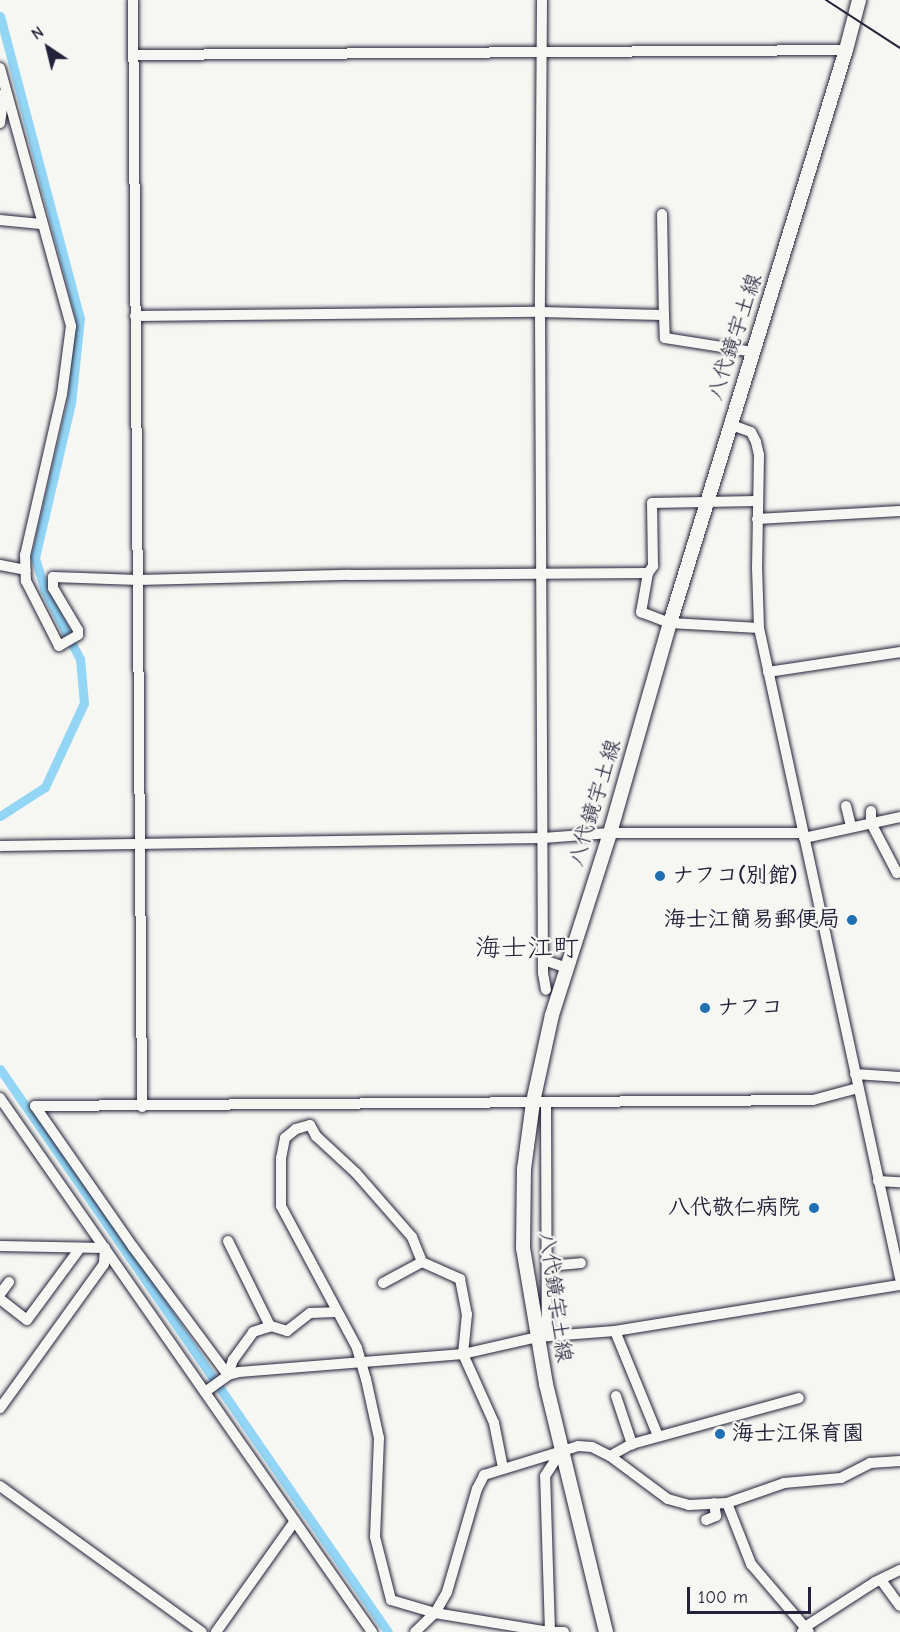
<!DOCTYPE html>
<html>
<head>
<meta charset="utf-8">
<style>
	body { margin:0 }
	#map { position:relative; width:900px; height:1632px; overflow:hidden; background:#f6f6f2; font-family:"Comic Neue","Klee One",sans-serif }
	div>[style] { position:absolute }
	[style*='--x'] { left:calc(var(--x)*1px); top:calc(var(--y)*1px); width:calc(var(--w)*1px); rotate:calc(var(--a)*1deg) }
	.canal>* { height:9px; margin:-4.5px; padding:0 4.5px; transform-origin:4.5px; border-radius:4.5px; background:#93d5f5 }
	.roads { filter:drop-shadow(0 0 2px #22223b) drop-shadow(0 0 2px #22223b) }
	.minor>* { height:10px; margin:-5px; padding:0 5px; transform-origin:5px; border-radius:5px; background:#f6f6f2 }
	.major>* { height:14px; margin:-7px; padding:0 7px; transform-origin:7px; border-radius:7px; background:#f6f6f2 }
	.rail>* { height:2px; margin:-1px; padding:0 1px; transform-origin:1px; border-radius:1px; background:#22223b }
	.dots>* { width:16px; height:16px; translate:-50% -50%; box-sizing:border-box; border:3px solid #f6f6f2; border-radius:50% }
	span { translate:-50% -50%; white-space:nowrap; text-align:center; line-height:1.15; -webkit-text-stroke:4.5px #f6f6f2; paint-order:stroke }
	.street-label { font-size:22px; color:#22223b }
	.poi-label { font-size:22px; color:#22223b; font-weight:700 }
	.left { translate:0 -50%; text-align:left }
	.right { translate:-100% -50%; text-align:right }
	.quarter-label { font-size:26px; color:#22223b }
	.north { position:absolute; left:18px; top:18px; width:60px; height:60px; -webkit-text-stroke:4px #f6f6f2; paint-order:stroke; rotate:325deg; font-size:16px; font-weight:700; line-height:24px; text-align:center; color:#22223b }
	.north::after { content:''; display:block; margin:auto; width:21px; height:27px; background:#22223b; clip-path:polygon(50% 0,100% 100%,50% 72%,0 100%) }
	.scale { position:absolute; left:687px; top:1587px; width:124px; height:27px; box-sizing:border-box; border:3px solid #22223b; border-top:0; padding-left:8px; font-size:18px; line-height:21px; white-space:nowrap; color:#22223b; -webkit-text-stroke:4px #f6f6f2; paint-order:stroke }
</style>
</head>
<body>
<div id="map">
	<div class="canal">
		<i style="--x:0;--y:16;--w:312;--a:75.2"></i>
		<i style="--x:80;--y:318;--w:85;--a:96"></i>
		<i style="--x:71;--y:403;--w:159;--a:103.1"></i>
		<i style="--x:35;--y:558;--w:34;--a:73"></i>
		<i style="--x:45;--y:591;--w:76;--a:62.8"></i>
		<i style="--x:80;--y:659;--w:44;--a:84.8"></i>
		<i style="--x:84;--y:703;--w:93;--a:114.9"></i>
		<i style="--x:45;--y:787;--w:54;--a:147.2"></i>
		<i style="--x:0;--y:1069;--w:684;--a:55.43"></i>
	</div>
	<div class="roads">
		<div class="minor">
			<i style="--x:133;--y:0;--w:1107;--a:89.53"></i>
			<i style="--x:542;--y:0;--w:312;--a:90.4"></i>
			<i style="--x:540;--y:312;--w:661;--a:89.74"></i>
			<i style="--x:543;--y:973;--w:17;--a:80"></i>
			<i style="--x:133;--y:55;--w:713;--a:-0.4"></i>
			<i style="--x:0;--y:68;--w:268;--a:74.6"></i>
			<i style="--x:71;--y:326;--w:69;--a:97.5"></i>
			<i style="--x:62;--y:394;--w:165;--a:102.9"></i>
			<i style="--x:25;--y:555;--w:26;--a:88"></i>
			<i style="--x:26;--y:581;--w:73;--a:63.1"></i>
			<i style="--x:59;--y:646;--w:22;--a:-30"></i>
			<i style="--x:78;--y:635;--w:5;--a:-90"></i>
			<i style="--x:78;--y:630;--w:49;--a:-120.8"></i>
			<i style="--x:53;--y:588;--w:11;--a:-90"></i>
			<i style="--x:53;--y:577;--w:85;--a:2"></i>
			<i style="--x:138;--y:580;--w:212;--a:-1.4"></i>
			<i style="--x:350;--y:575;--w:298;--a:-0.4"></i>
			<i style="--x:648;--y:573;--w:40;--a:100"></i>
			<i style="--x:641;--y:612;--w:31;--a:21"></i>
			<i style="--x:670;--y:623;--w:89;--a:3.2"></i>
			<i style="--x:0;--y:123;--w:30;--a:-82"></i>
			<i style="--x:662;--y:214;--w:101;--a:88.9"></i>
			<i style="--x:0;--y:220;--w:41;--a:5.6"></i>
			<i style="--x:135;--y:316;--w:405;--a:-0.6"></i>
			<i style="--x:540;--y:312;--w:124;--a:1.4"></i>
			<i style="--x:664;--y:315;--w:23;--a:88"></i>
			<i style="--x:665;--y:338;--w:89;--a:9"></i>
			<i style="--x:729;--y:424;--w:23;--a:20"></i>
			<i style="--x:751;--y:432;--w:11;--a:63"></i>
			<i style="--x:756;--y:442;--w:13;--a:77"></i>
			<i style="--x:759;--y:455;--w:112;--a:91"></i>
			<i style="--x:757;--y:567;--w:61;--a:88.1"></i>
			<i style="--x:759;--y:628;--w:665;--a:77.76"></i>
			<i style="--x:757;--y:519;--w:143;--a:-3.2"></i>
			<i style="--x:0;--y:565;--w:26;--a:11"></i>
			<i style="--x:648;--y:573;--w:9;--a:-54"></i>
			<i style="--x:653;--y:566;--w:63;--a:-90.9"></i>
			<i style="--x:652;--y:503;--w:105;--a:-1.1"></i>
			<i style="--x:768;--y:672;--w:134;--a:-8.6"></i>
			<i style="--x:846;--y:806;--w:21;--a:76"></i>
			<i style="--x:871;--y:811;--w:12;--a:90"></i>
			<i style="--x:871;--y:823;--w:56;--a:62.5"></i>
			<i style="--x:897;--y:873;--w:3;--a:-18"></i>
			<i style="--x:804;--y:838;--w:98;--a:-12.3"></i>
			<i style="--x:0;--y:846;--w:543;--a:-0.84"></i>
			<i style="--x:543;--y:838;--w:67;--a:-4.3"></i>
			<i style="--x:610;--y:833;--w:193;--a:0"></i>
			<i style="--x:544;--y:960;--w:24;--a:19"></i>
			<i style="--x:855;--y:1074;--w:45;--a:3.8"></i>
			<i style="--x:0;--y:1098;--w:651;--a:55.14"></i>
			<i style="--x:546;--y:1102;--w:234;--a:89.8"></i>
			<i style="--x:35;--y:1106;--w:778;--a:-0.44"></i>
			<i style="--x:813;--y:1100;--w:47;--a:-14.9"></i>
			<i style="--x:35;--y:1106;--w:172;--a:55.2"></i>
			<i style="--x:133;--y:1247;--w:159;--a:53.4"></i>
			<i style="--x:310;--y:1125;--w:15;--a:164"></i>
			<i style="--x:296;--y:1129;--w:14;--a:141"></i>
			<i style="--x:285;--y:1138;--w:20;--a:101"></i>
			<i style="--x:281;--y:1158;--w:48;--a:90"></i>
			<i style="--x:281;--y:1206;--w:161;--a:61.8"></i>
			<i style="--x:357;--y:1348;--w:32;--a:74"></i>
			<i style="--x:366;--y:1379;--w:60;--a:77.6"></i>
			<i style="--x:379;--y:1438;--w:99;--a:92.3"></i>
			<i style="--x:375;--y:1537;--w:65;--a:75.7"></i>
			<i style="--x:391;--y:1600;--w:46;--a:16.5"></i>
			<i style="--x:435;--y:1613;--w:117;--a:9.4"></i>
			<i style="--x:310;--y:1125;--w:13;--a:61"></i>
			<i style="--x:316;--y:1136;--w:54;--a:42.8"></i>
			<i style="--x:356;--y:1173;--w:85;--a:48.8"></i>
			<i style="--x:412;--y:1237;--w:27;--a:68"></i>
			<i style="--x:422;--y:1262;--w:42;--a:24.1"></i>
			<i style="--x:460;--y:1279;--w:36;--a:79"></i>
			<i style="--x:467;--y:1314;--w:40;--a:95.7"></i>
			<i style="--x:463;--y:1354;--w:76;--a:65.8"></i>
			<i style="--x:494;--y:1423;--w:46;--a:78.7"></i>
			<i style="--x:878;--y:1181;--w:22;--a:3"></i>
			<i style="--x:228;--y:1241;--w:95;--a:63.7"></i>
			<i style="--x:0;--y:1246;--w:105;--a:1.1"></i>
			<i style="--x:105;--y:1248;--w:16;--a:94"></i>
			<i style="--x:104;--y:1264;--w:178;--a:125.8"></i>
			<i style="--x:548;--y:1266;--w:33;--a:-5"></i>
			<i style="--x:383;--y:1283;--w:44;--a:-28.3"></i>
			<i style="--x:0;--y:1294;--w:15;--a:-53"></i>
			<i style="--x:0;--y:1299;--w:34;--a:38"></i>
			<i style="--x:27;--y:1320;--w:89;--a:-53.6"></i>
			<i style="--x:615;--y:1331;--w:113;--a:67.7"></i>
			<i style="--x:228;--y:1375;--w:16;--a:-72"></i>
			<i style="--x:233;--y:1360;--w:34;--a:-54"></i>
			<i style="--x:253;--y:1332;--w:19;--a:-18"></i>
			<i style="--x:271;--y:1326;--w:17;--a:17"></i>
			<i style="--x:287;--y:1331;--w:29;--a:-38"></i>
			<i style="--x:310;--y:1313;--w:25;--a:-2"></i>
			<i style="--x:205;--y:1392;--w:29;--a:-36"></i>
			<i style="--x:228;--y:1375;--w:11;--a:-15"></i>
			<i style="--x:239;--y:1372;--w:225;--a:-4.6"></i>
			<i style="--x:463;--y:1354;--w:76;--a:-12.9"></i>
			<i style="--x:537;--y:1337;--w:78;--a:-4.4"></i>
			<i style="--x:615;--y:1331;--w:289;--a:-9.2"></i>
			<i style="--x:616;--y:1396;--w:51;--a:71.6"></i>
			<i style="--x:610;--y:1456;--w:25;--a:-29"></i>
			<i style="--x:632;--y:1444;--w:173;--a:-15.4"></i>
			<i style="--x:0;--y:1486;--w:249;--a:35.9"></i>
			<i style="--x:727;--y:1503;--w:66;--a:68.5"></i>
			<i style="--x:751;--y:1564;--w:89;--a:49.5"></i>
			<i style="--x:706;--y:1520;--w:11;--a:-22"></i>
			<i style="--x:716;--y:1516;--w:13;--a:-99"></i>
			<i style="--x:881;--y:1580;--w:32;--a:54"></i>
			<i style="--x:216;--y:1632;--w:136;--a:-54.6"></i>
			<i style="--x:415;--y:1632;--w:28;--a:-44"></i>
			<i style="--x:435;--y:1613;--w:24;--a:-60"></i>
			<i style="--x:447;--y:1592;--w:107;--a:-73.8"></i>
			<i style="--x:477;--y:1489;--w:16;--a:-63"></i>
			<i style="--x:484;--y:1475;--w:98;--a:-17.1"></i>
			<i style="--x:578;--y:1446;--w:14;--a:4"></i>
			<i style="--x:592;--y:1447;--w:20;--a:27"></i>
			<i style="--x:610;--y:1456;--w:72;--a:36.6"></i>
			<i style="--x:668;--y:1499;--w:22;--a:16"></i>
			<i style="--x:689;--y:1505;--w:38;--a:-3"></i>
			<i style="--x:727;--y:1503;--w:60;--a:-19.3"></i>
			<i style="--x:784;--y:1483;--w:57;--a:-5"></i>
			<i style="--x:841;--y:1478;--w:33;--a:-27"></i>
			<i style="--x:870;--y:1463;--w:30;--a:-4"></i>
			<i style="--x:550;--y:1632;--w:156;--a:-91.8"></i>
			<i style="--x:545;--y:1476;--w:30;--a:-57"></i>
			<i style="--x:552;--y:1632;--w:12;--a:0"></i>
			<i style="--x:802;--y:1632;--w:6;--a:-59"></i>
			<i style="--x:805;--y:1627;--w:83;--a:-32.7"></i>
			<i style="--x:875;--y:1582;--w:28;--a:-26"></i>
		</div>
		<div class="major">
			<i style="--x:606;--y:1632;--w:255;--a:-103.6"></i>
			<i style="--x:546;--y:1384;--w:138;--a:-99.6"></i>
			<i style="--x:523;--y:1248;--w:79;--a:-89.3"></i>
			<i style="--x:524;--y:1169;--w:68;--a:-82.3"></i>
			<i style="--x:533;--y:1102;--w:89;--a:-77.7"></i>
			<i style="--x:552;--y:1015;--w:191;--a:-72.3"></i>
			<i style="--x:610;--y:833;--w:218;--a:-74.1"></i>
			<i style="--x:670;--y:623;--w:599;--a:-72.93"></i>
			<i style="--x:846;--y:50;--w:52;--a:-75.4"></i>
		</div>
	</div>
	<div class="rail">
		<i style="--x:826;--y:0;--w:88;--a:33"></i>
	</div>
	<div class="dots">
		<i style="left:660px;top:876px;background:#1f6fb2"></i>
		<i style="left:852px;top:920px;background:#1f6fb2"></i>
		<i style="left:705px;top:1008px;background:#1f6fb2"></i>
		<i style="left:814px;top:1208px;background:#1f6fb2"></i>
		<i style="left:720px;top:1434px;background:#1f6fb2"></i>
	</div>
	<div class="street-label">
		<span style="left:735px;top:337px;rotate:-72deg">八代鏡宇土線</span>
		<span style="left:595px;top:803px;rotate:-73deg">八代鏡宇土線</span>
		<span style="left:555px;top:1297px;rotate:82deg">八代鏡宇土線</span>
	</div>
	<div class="poi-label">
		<span class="left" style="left:672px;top:876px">ナフコ(別館)</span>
		<span class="right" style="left:840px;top:920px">海士江簡易郵便局</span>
		<span class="left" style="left:717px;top:1008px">ナフコ</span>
		<span class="right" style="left:800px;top:1208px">八代敬仁病院</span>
		<span class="left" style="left:732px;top:1434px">海士江保育園</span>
	</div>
	<div class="quarter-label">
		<span style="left:527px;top:949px">海士江町</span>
	</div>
	<div class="north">N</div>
	<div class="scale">100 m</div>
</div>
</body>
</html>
